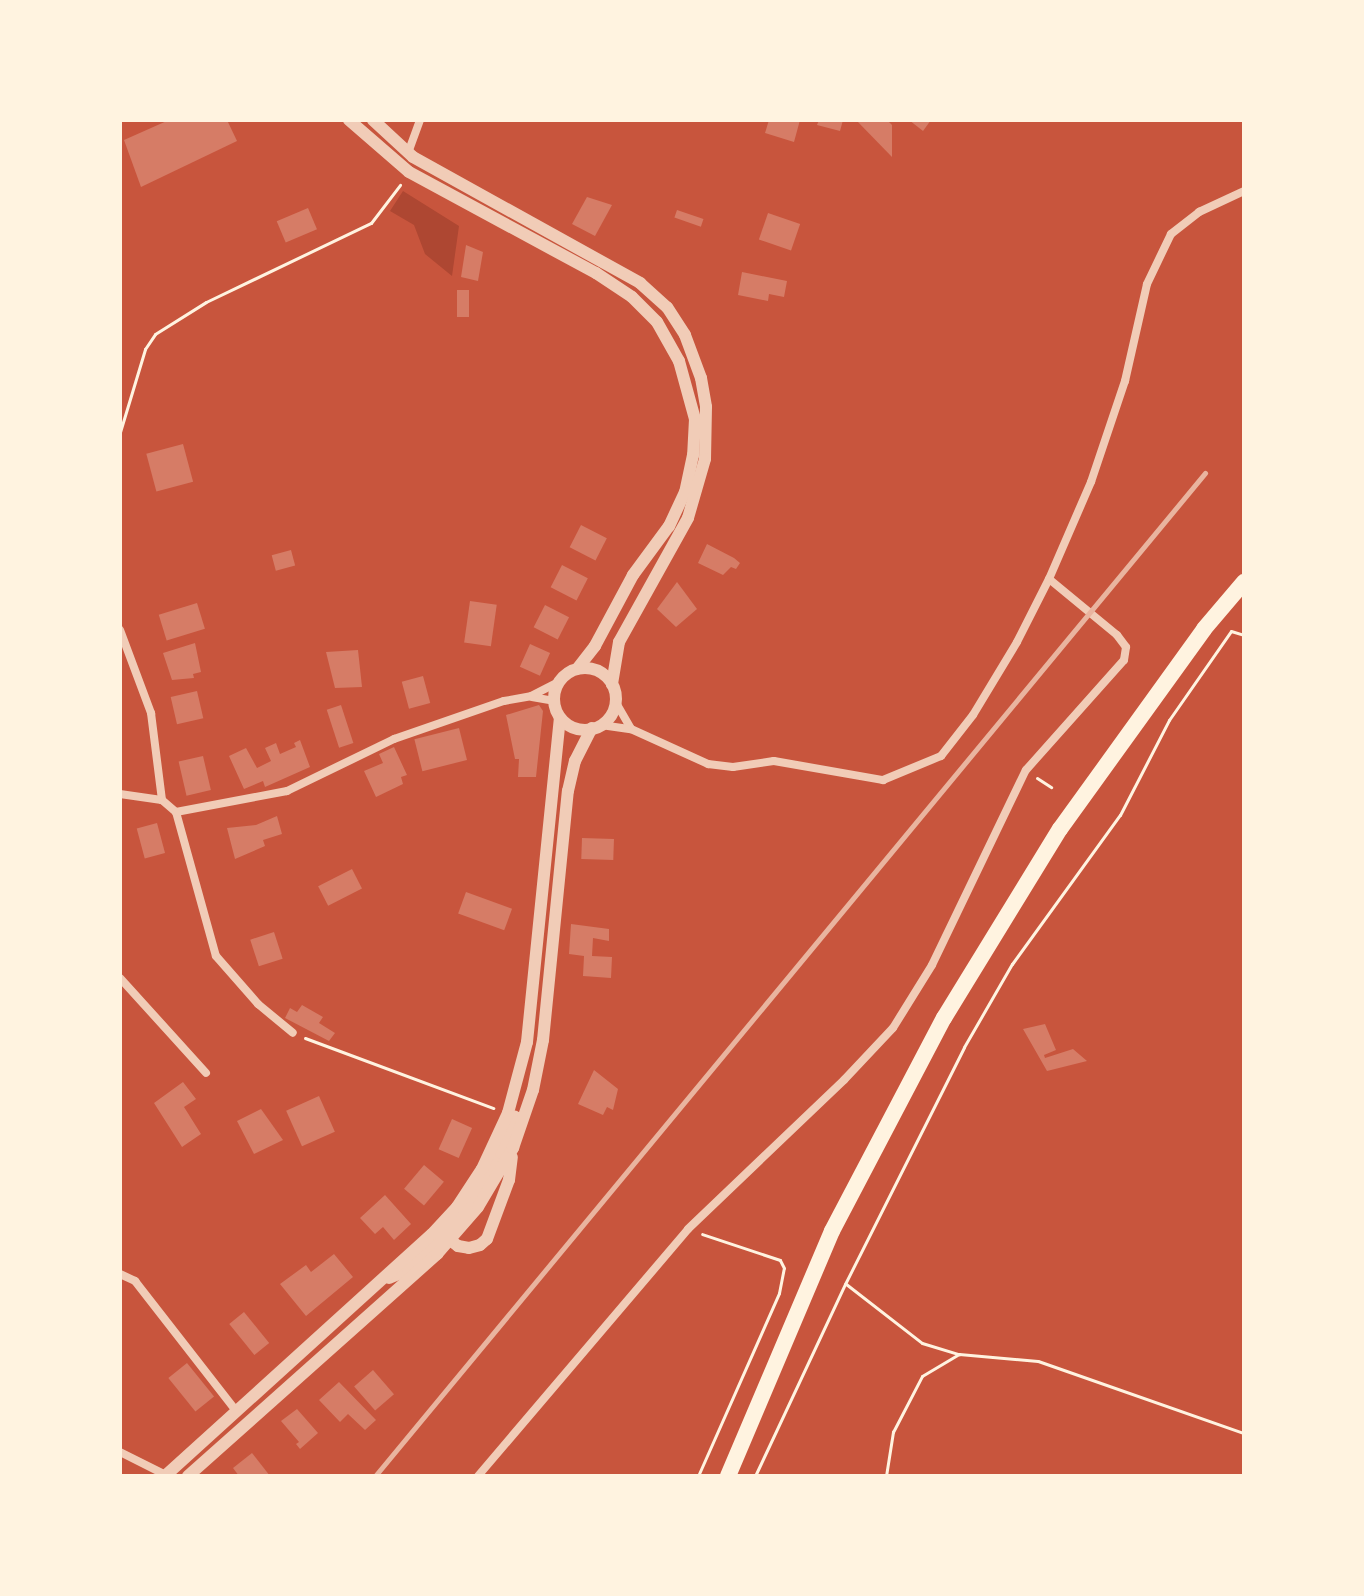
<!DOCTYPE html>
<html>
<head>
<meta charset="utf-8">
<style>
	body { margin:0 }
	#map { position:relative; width:1364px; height:1596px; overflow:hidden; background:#c8553d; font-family:"Nunito Sans",sans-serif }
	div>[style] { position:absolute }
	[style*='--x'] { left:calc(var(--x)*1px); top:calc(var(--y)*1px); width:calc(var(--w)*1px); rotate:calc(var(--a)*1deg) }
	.green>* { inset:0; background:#ae4732 }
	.building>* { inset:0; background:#d67c66; transform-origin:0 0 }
	.path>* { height:3px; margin:-1.5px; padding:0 1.5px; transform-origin:1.5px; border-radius:1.5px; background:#fff3e0 }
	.minor>* { height:8px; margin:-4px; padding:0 4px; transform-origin:4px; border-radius:4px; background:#f1ccb7 }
	.tertiary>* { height:12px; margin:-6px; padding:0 6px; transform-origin:6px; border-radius:6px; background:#f1ccb7 }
	.tertiary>.ring { margin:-6px; padding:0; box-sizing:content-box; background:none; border:12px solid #f1ccb7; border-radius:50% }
	.primary>* { height:16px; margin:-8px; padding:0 8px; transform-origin:8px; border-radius:8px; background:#fff3e0 }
	.rail>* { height:5px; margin:-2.5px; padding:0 2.5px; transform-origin:2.5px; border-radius:2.5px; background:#e9b49f }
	span { translate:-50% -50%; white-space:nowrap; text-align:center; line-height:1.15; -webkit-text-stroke:6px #fff3e0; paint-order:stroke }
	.frame { position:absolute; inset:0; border:122px solid #fff3e0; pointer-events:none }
</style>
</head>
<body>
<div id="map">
	<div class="green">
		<i style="clip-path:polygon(403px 191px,459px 226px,452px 276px,425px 254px,414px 225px,390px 211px)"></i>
	</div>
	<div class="building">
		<i style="clip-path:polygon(169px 120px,227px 120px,237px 141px,141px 187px,124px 140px)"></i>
		<i style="clip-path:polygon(769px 120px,800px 120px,794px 142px,765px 133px)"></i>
		<i style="clip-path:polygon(819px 120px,843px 120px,840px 131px,817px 125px)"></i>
		<i style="clip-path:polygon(856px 120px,887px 120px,892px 125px,892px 157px)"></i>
		<i style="clip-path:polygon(909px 120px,931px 120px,923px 131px)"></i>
		<i style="clip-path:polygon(587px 197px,612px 205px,595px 236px,572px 224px)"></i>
		<i style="left:308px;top:208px;width:23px;height:34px;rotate:67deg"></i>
		<i style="left:677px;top:210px;width:28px;height:8px;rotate:19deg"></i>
		<i style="left:768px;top:213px;width:34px;height:28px;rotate:19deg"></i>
		<i style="clip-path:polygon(466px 245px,483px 252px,478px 281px,461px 277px)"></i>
		<i style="clip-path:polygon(742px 272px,787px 281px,784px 297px,769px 294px,768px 301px,738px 295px)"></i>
		<i style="left:457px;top:290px;width:12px;height:27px"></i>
		<i style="left:183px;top:444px;width:39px;height:38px;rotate:75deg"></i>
		<i style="left:581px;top:525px;width:29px;height:25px;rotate:27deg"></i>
		<i style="clip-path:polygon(707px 544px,734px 558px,740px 563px,736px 569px,731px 567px,723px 575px,698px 563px)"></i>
		<i style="left:291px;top:550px;width:16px;height:20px;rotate:75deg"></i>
		<i style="left:562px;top:565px;width:29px;height:25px;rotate:27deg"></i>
		<i style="clip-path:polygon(677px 582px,697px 609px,676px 627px,657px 609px)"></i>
		<i style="left:470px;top:601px;width:27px;height:42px;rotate:8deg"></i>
		<i style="left:197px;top:603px;width:27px;height:40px;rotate:73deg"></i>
		<i style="left:545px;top:605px;width:27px;height:25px;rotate:27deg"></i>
		<i style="clip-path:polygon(195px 643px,201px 672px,193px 674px,194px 678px,172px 680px,163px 653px)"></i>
		<i style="left:530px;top:644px;width:22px;height:25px;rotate:24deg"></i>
		<i style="clip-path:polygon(358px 650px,362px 687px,335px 688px,326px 652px)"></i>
		<i style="left:423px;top:676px;width:28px;height:22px;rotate:75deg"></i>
		<i style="left:197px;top:691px;width:28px;height:27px;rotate:77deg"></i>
		<i style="left:341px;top:705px;width:40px;height:15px;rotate:72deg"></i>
		<i style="clip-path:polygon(539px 705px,543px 711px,536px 777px,518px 777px,519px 759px,515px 759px,506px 715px)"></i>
		<i style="left:459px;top:728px;width:33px;height:46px;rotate:76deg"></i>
		<i style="clip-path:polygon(300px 740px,310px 767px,265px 787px,263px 781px,244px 789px,229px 756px,246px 748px,257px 768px,271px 761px,265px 748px,276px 743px,280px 754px,296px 747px,294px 743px)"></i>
		<i style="clip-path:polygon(394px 747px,407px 775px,401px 777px,403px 784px,376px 797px,364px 771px,383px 763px,379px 754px)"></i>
		<i style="left:203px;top:756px;width:35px;height:25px;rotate:77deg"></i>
		<i style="clip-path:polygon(277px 816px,282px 834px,263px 840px,265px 846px,235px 859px,227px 828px,256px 825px)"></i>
		<i style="left:157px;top:823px;width:31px;height:21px;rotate:75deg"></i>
		<i style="left:582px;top:838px;width:32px;height:21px;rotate:2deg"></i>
		<i style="left:352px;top:869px;width:22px;height:38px;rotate:63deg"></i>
		<i style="left:466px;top:892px;width:49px;height:23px;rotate:20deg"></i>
		<i style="clip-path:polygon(571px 924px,609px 929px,609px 941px,593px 938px,592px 956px,612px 957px,611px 978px,583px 976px,584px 956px,569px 954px)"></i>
		<i style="left:274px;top:932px;width:28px;height:25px;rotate:72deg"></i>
		<i style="clip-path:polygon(302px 1005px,323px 1017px,319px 1023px,335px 1033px,329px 1041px,285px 1018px,290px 1008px,297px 1012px)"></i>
		<i style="clip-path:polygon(1045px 1024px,1056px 1050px,1044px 1055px,1045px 1058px,1073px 1049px,1087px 1061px,1047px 1071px,1023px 1029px)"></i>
		<i style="clip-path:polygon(594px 1070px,618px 1089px,613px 1110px,607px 1107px,603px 1115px,578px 1104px)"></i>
		<i style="clip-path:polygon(183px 1082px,196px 1099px,184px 1107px,201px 1134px,182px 1147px,154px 1103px)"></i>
		<i style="left:319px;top:1096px;width:39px;height:36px;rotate:66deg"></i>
		<i style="clip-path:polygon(261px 1109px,283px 1140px,254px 1154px,237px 1121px)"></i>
		<i style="left:452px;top:1119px;width:22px;height:33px;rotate:24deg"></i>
		<i style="left:424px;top:1165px;width:26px;height:31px;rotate:40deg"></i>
		<i style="clip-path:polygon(385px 1195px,411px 1224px,394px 1240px,383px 1227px,375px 1234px,360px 1218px)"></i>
		<i style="clip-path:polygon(334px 1254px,353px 1277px,306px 1316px,280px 1284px,306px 1265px,311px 1272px)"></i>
		<i style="left:244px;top:1312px;width:40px;height:19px;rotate:51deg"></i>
		<i style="left:187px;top:1363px;width:43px;height:24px;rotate:51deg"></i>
		<i style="left:373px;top:1370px;width:32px;height:25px;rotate:49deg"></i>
		<i style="clip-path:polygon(339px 1382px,376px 1420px,365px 1430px,348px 1414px,340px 1422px,319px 1400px)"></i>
		<i style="clip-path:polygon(297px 1409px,318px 1433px,300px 1449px,296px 1444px,299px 1442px,281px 1421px)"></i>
		<i style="clip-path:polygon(252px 1453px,270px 1476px,239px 1476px,233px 1468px)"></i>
	</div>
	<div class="path">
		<i style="--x:120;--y:432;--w:87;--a:-73.2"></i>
		<i style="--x:145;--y:349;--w:18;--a:-56"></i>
		<i style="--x:155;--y:334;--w:60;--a:-32.1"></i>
		<i style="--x:206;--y:302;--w:183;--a:-25.6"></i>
		<i style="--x:371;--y:223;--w:48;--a:-52.7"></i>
		<i style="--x:1037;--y:778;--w:17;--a:33"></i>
		<i style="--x:305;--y:1038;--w:201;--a:20.4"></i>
		<i style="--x:846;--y:1284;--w:96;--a:37.8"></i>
		<i style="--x:922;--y:1343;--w:39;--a:17"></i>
		<i style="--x:959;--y:1354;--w:79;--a:5.1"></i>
		<i style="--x:1038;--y:1361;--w:218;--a:19.3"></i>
		<i style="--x:698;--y:1476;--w:200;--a:-66.1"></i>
		<i style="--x:779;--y:1293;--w:25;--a:-79"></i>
		<i style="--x:784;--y:1268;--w:9;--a:-117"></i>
		<i style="--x:780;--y:1260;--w:82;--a:-161.6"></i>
		<i style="--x:755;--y:1476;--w:212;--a:-64.9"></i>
		<i style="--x:845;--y:1284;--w:265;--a:-63.3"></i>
		<i style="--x:964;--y:1047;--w:96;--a:-60"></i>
		<i style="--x:1012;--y:964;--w:184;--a:-54.1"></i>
		<i style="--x:1120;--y:815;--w:107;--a:-62.7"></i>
		<i style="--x:1169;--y:720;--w:108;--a:-55.1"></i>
		<i style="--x:1231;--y:631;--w:14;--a:17"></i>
		<i style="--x:886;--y:1476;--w:45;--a:-81"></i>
		<i style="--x:893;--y:1432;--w:63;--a:-62.6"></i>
		<i style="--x:922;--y:1376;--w:43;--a:-30.7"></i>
	</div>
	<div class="minor">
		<i style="--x:408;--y:153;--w:35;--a:-70"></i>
		<i style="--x:120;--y:630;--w:89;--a:69.5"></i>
		<i style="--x:151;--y:713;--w:88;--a:82.8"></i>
		<i style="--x:532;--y:697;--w:22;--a:10"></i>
		<i style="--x:615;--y:701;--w:32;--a:60"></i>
		<i style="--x:601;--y:725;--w:30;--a:8"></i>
		<i style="--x:631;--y:729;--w:85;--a:24.4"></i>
		<i style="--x:708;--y:764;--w:25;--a:7"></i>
		<i style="--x:733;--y:767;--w:41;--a:-8.3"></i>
		<i style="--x:774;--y:761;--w:111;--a:9.9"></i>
		<i style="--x:883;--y:780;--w:63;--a:-22.5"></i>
		<i style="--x:941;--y:756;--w:52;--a:-52"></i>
		<i style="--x:973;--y:715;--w:85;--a:-58.9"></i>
		<i style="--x:1017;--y:642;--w:71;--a:-63.1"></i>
		<i style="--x:1049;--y:579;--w:106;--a:-66.6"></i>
		<i style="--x:1091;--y:482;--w:107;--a:-71.4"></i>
		<i style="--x:1125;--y:381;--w:99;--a:-77.2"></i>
		<i style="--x:1147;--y:284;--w:55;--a:-64.4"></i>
		<i style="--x:1171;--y:234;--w:36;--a:-38"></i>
		<i style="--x:1199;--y:212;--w:50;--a:-25"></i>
		<i style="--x:120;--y:794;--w:42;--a:8.1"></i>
		<i style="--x:162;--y:800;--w:18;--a:41"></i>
		<i style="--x:176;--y:812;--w:113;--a:-10.7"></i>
		<i style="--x:287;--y:791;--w:119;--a:-25.9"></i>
		<i style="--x:394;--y:739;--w:116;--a:-19.1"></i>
		<i style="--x:504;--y:701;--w:27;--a:-10"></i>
		<i style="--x:531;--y:696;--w:29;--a:-27"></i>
		<i style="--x:176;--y:812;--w:149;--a:74.5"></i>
		<i style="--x:216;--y:956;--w:64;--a:48.8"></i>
		<i style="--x:258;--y:1004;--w:45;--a:39.6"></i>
		<i style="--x:120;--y:978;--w:128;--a:47.8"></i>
		<i style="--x:120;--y:1274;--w:17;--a:25"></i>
		<i style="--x:135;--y:1281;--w:166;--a:52.1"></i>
		<i style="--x:120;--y:1452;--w:51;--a:26.6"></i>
		<i style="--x:478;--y:1476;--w:324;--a:-49.6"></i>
		<i style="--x:688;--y:1229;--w:216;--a:-43.7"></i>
		<i style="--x:844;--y:1080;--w:71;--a:-46.7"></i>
		<i style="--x:893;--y:1028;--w:74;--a:-58.2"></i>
		<i style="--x:932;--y:965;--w:216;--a:-64.3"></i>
		<i style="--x:1026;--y:770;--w:147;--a:-48.3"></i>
		<i style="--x:1124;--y:660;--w:13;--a:-81"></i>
		<i style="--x:1126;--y:647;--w:15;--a:-127"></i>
		<i style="--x:1117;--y:635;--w:88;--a:-140.5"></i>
	</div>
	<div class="tertiary">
		<i style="--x:349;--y:120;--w:79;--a:40.9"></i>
		<i style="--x:409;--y:172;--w:213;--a:28.4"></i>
		<i style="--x:596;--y:273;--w:43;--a:33.7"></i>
		<i style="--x:632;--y:297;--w:35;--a:45"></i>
		<i style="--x:657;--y:322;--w:45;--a:60.6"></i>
		<i style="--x:679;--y:361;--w:60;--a:74.6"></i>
		<i style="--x:695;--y:419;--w:36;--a:93"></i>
		<i style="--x:693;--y:455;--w:38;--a:102"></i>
		<i style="--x:685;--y:492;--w:38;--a:115"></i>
		<i style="--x:669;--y:526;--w:61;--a:126.3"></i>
		<i style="--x:633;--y:575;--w:81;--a:118.2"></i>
		<i style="--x:595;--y:646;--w:29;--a:128"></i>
		<i style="--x:373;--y:120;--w:54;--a:42.8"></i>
		<i style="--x:413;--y:157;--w:260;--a:29"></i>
		<i style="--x:640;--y:283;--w:36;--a:42"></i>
		<i style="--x:667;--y:307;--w:33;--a:57"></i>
		<i style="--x:685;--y:335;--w:46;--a:69.6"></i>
		<i style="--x:701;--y:378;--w:29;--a:80"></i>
		<i style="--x:706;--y:407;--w:52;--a:91.1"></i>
		<i style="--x:705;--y:459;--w:61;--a:106.1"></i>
		<i style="--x:688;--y:518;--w:142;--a:119.1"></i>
		<i style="--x:619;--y:642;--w:43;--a:99.5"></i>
		<i class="ring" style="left:554px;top:668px;width:50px;height:50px"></i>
		<i style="--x:446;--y:1237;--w:15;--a:37"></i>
		<i style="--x:458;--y:1246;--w:11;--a:10"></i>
		<i style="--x:469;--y:1248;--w:11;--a:-15"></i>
		<i style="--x:480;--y:1245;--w:9;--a:-41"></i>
		<i style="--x:487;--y:1239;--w:63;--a:-69.6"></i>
		<i style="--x:509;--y:1180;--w:23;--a:-83"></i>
		<i style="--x:389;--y:1278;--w:21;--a:-23"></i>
		<i style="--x:408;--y:1270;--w:79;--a:-46"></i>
		<i style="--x:463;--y:1213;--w:71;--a:-57.7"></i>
		<i style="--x:501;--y:1153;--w:39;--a:-69"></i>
		<i style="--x:165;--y:1476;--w:360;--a:-42.2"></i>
		<i style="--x:432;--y:1234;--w:37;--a:-47"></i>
		<i style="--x:457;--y:1207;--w:45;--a:-56.7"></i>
		<i style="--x:482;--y:1169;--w:62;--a:-65.1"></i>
		<i style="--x:508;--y:1113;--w:73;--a:-75"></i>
		<i style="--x:527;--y:1042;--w:326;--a:-84.2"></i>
		<i style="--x:188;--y:1476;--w:334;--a:-41.7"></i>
		<i style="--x:437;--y:1254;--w:62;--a:-48.9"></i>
		<i style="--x:478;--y:1207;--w:69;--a:-59.3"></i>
		<i style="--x:513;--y:1148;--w:61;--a:-71"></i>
		<i style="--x:533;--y:1090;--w:51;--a:-78.7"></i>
		<i style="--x:543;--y:1040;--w:250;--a:-84.3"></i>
		<i style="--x:568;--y:791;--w:31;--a:-77"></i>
		<i style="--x:575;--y:761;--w:37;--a:-63"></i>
	</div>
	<div class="primary">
		<i style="--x:728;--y:1476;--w:266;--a:-67"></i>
		<i style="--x:832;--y:1231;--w:241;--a:-62.3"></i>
		<i style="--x:944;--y:1018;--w:222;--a:-58.5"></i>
		<i style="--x:1060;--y:829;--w:246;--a:-54.2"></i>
		<i style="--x:1204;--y:629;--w:62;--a:-49.6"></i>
	</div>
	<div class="rail">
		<i style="--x:375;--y:1476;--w:1302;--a:-50.39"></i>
	</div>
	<div class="frame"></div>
</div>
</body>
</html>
